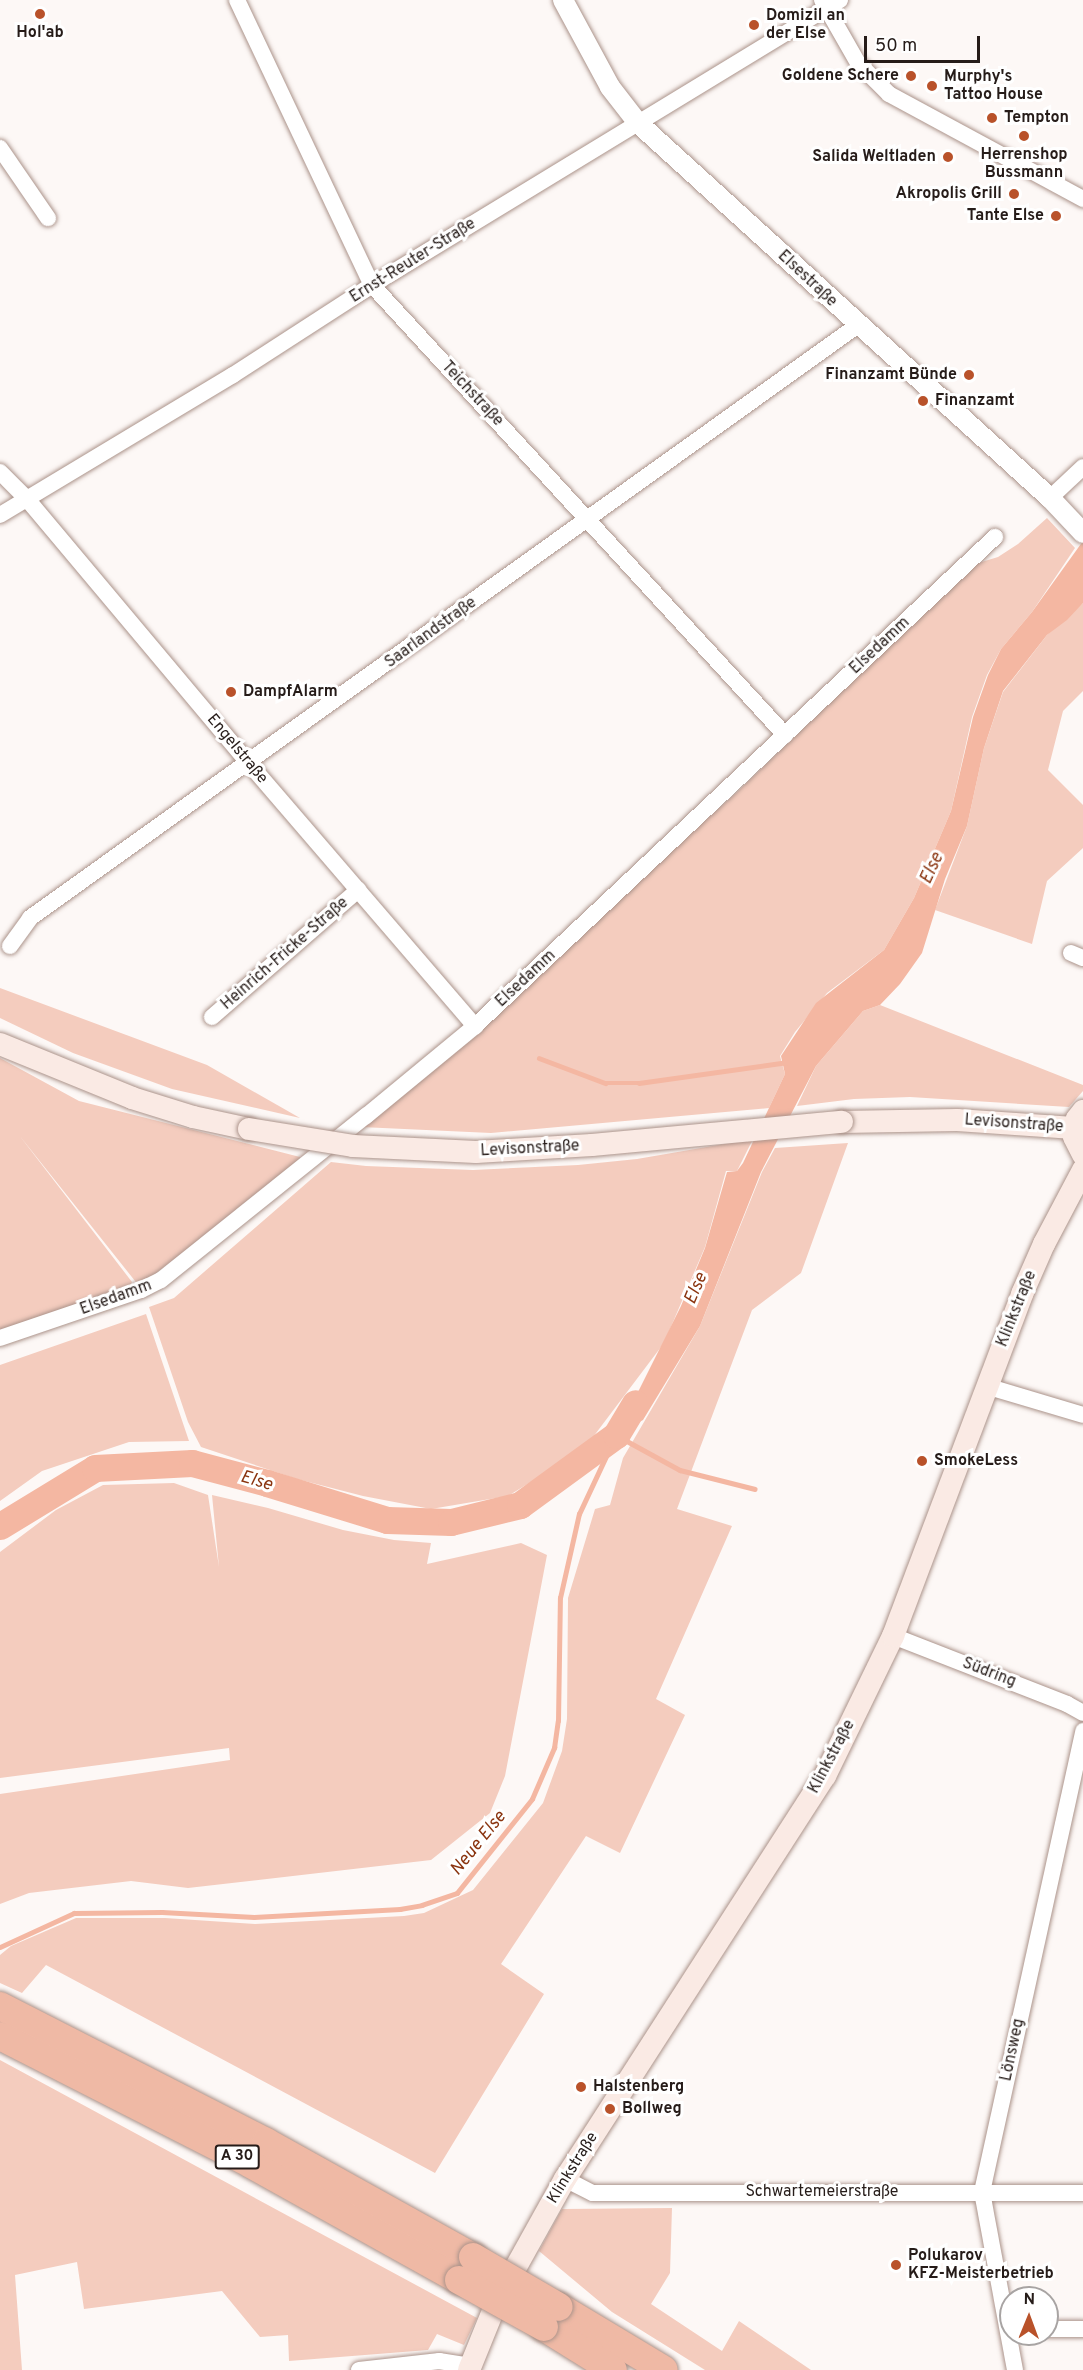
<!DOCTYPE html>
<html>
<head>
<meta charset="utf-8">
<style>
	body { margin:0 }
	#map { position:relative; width:1083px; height:2370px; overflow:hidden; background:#fdf8f6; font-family:Overpass,sans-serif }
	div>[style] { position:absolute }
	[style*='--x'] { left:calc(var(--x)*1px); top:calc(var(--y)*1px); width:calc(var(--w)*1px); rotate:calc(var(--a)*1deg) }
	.green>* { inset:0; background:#f4ccbe }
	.water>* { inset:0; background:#f4b7a2 }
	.stream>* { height:4.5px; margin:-2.25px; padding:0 2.25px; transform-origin:2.25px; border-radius:2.25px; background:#f4b7a2 }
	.river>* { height:27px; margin:-13.5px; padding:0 13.5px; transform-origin:13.5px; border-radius:13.5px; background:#f4b7a2 }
	.roads { filter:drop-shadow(0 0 2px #ab938a) drop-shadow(0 0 2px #ab938a) }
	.minor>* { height:16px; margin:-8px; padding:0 8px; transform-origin:8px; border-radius:8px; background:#fff }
	.tertiary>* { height:20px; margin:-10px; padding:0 10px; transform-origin:10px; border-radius:10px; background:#fff }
	.secondary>* { height:22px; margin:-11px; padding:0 11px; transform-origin:11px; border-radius:11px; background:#faeae4 }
	.motorway>* { height:28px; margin:-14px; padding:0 14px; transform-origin:14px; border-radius:14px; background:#efb9a5 }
	.bridges { filter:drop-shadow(0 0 2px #ab938a) drop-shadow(0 0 2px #ab938a) }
	.secondary-bridge>* { height:22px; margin:-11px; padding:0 11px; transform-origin:11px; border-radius:11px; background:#faeae4 }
	.motorway-bridge>* { height:28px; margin:-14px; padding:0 14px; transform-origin:14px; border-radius:14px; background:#efb9a5 }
	.dots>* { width:16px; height:16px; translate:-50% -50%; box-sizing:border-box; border:3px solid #fff; border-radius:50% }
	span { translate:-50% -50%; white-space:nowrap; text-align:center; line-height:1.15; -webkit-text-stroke:6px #fff; paint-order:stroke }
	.shield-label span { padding:2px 4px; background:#fff; border:2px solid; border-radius:4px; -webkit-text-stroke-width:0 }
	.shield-label { font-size:15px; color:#261c19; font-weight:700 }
	.poi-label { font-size:16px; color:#261c19; font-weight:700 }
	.left { translate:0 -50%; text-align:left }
	.right { translate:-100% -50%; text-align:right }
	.street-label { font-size:16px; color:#261c19 }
	.water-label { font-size:18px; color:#8a340f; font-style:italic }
	.north { position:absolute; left:999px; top:2286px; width:60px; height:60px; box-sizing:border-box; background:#fff; border:2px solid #a8a4a3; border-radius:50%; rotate:1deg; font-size:16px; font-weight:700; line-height:24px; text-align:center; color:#261c19 }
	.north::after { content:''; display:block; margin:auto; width:21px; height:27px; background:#b9522a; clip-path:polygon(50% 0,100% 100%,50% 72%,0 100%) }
	.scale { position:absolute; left:864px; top:36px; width:116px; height:27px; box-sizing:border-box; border:3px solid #261c19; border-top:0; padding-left:8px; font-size:18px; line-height:21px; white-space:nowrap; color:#261c19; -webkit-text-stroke:4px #fff; paint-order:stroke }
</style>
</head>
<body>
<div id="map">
	<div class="green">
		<i style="clip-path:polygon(1047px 518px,1075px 548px,1032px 612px,1001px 649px,987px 675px,972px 717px,951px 811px,914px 898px,884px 950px,827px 993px,795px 1032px,780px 1056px,785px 1074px,769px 1108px,491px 1133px,361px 1127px,736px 793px,975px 564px,998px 557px,1018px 544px)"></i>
		<i style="clip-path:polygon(1083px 603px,1083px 691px,1063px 711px,1048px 770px,1083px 805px,1083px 848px,1047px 881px,1032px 944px,935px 910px,967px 826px,984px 748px,1003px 692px,1047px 635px)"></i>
		<i style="clip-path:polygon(0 988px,207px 1065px,300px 1118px,172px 1089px,73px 1053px,0 1018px)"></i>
		<i style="clip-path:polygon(880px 1005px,1083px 1085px,1083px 1091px,1069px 1107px,910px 1097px,854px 1099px,797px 1106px,816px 1066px,863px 1011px)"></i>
		<i style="clip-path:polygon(0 1058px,79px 1101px,300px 1157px,300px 1164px,139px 1286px,19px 1135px,132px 1282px,129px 1289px,0 1336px)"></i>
		<i style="clip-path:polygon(753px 1139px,737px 1171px,726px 1171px,705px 1247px,664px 1343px,584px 1449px,508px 1496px,431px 1509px,363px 1496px,297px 1479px,201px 1447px,188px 1422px,149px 1307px,174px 1298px,331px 1162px,366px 1166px,473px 1170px,578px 1165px,637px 1159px)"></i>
		<i style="clip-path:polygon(848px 1143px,801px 1273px,752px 1310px,677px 1509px,732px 1526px,656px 1699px,685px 1715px,620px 1853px,586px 1836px,501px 1964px,544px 1994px,435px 2173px,46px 1965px,22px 1993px,0 1983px,0 1955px,11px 1946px,76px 1918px,165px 1918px,255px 1924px,404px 1916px,424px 1913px,473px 1890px,543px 1803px,562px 1751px,567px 1719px,568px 1598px,595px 1509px,610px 1505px,623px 1458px,700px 1326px,762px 1172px,775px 1148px)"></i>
		<i style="clip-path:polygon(146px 1314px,189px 1441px,129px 1442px,42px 1471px,0 1501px,0 1365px)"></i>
		<i style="clip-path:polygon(174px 1483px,208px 1495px,219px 1567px,212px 1495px,268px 1508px,343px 1530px,394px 1540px,431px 1543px,427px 1564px,521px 1543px,547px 1555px,505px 1776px,490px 1813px,431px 1860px,188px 1888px,131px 1881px,29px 1893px,0 1904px,0 1794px,230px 1760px,229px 1748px,0 1778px,0 1552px,56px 1510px,103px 1485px)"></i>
		<i style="clip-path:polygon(0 2060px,477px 2318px,464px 2345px,437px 2334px,428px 2350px,289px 2361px,288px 2335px,260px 2337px,222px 2291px,84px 2309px,77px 2262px,15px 2275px,22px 2370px,0 2370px)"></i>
		<i style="clip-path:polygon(672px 2208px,670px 2273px,651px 2304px,722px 2351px,739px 2321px,811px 2370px,705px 2370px,612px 2312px,539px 2251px,562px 2209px)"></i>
	</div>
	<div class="water">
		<i style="clip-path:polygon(1083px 541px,1083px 603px,1067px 620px,1047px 635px,1003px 691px,984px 748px,967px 826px,945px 879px,922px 953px,900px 984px,880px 1005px,863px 1011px,816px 1066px,761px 1172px,700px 1326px,643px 1420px,617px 1434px,681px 1306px,705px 1248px,727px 1172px,737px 1171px,743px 1163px,785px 1074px,781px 1056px,816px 1003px,884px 950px,914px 898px,951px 811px,973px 717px,988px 675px,1001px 649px,1032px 612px)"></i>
	</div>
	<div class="stream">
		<i style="--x:539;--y:1058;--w:71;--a:20.7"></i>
		<i style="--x:605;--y:1083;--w:34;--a:0"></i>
		<i style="--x:639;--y:1083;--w:150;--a:-8"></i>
		<i style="--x:0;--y:1947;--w:81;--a:-24.7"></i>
		<i style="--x:74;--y:1913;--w:88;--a:-0.7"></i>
		<i style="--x:162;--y:1912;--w:92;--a:3.1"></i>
		<i style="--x:254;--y:1917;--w:146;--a:-3.1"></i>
		<i style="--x:400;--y:1909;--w:22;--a:-10"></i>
		<i style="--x:422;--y:1905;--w:37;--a:-19"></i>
		<i style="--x:457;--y:1893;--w:120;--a:-51.4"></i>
		<i style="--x:532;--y:1799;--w:56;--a:-66.7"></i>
		<i style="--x:554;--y:1748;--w:27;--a:-82"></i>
		<i style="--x:558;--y:1721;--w:123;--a:-89.1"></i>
		<i style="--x:560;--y:1598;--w:86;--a:-77.3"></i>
		<i style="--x:579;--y:1514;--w:87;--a:-64.9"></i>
		<i style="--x:616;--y:1435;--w:73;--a:28.7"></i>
		<i style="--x:680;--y:1470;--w:77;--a:14.2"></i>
	</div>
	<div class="river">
		<i style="--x:0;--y:1526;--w:111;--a:-31.4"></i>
		<i style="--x:95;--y:1468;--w:97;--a:-3"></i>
		<i style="--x:192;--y:1463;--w:78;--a:14.9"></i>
		<i style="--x:267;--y:1483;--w:126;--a:17.1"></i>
		<i style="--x:387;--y:1520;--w:64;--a:1.8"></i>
		<i style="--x:451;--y:1522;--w:71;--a:-13.8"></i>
		<i style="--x:520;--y:1505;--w:119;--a:-36.1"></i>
		<i style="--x:616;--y:1435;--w:37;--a:-59"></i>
	</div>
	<div class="roads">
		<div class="minor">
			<i style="--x:237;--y:0;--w:315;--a:64.7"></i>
			<i style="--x:372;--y:285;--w:611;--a:47.45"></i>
			<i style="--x:822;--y:0;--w:73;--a:60.3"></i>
			<i style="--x:858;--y:63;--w:44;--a:45"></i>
			<i style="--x:889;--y:94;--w:221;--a:28.4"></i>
			<i style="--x:0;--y:148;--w:85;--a:55.6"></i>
			<i style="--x:0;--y:472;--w:38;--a:45"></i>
			<i style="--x:27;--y:499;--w:342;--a:50"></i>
			<i style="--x:247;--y:761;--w:350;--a:49.3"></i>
			<i style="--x:1050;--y:498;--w:45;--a:-43.2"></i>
			<i style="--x:0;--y:515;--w:272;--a:-31"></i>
			<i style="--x:233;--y:375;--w:166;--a:-32.9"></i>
			<i style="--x:372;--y:285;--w:548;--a:-31.34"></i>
			<i style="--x:10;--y:946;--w:34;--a:-54"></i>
			<i style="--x:30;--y:918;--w:1018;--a:-35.61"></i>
			<i style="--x:1071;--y:953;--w:13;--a:23"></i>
			<i style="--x:212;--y:1017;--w:194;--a:-41"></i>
			<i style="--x:0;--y:1338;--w:149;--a:-18.8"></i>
			<i style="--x:141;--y:1290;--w:22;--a:-27"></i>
			<i style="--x:161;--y:1280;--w:263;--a:-38.7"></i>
			<i style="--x:366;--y:1116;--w:141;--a:-39.5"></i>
			<i style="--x:475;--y:1026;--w:714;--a:-43.24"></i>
			<i style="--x:986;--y:1386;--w:101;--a:16.6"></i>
			<i style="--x:893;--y:1636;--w:187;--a:21.3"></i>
			<i style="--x:1067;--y:1704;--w:18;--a:29"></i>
			<i style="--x:565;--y:2179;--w:31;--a:27"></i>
			<i style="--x:593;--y:2193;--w:490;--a:0"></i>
			<i style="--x:1047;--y:2329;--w:36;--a:0"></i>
			<i style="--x:359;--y:2370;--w:81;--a:-6.4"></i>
			<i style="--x:439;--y:2361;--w:32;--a:9"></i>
			<i style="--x:1015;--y:2370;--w:181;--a:-100.5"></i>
			<i style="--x:982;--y:2192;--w:472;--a:-77.6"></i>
		</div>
		<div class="tertiary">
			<i style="--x:563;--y:0;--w:99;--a:61.6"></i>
			<i style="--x:610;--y:87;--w:46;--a:52.1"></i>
			<i style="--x:638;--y:123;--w:557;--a:42.31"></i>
			<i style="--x:1050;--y:498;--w:48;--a:46.7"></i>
		</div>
		<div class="secondary">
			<i style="--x:0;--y:1044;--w:143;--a:22.2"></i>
			<i style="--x:132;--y:1098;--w:64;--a:17.3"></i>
			<i style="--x:193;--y:1117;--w:57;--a:12.1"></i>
			<i style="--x:1083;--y:1111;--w:10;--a:127"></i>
			<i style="--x:1077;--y:1119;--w:18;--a:99"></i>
			<i style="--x:1074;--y:1137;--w:20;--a:63"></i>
			<i style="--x:842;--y:1122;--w:115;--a:-1"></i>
			<i style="--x:957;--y:1120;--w:117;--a:3.9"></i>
			<i style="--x:469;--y:2370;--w:74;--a:-67.9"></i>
			<i style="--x:497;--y:2301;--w:140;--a:-60.9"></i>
			<i style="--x:565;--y:2179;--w:480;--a:-57.2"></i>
			<i style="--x:825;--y:1776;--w:156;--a:-64.1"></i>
			<i style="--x:893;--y:1636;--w:366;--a:-69.3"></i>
			<i style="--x:1022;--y:1294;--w:55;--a:-66.3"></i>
			<i style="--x:1044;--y:1244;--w:84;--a:-62.2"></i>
		</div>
		<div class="motorway">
			<i style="--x:0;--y:2006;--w:299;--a:27.1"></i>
			<i style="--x:266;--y:2142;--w:237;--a:29.1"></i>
			<i style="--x:0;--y:2036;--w:282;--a:27"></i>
			<i style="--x:251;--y:2164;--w:238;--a:29.1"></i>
			<i style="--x:559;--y:2307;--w:122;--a:31"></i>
			<i style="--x:544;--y:2327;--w:81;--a:31.9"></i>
		</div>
	</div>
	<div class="bridges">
		<div class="secondary-bridge">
			<i style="--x:249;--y:1129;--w:105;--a:9.3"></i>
			<i style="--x:353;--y:1146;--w:123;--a:2.8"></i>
			<i style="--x:476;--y:1152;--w:116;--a:-3.5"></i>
			<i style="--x:592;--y:1145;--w:251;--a:-5.3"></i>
		</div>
		<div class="motorway-bridge">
			<i style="--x:473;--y:2257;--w:99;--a:30.2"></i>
			<i style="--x:459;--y:2280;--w:97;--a:28.9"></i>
		</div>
	</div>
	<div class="dots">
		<i style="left:40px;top:14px;background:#b9522a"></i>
		<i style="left:754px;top:25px;background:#b9522a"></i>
		<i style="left:911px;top:76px;background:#b9522a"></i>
		<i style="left:932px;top:86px;background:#b9522a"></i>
		<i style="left:992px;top:118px;background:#b9522a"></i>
		<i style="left:1024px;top:136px;background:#b9522a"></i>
		<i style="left:948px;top:157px;background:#b9522a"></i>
		<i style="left:1014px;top:194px;background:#b9522a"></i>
		<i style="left:1056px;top:216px;background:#b9522a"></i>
		<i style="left:969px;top:375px;background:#b9522a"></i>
		<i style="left:923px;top:401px;background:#b9522a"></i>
		<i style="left:231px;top:692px;background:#b9522a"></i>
		<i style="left:922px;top:1461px;background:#b9522a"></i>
		<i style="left:581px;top:2087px;background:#b9522a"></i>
		<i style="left:610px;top:2109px;background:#b9522a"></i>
		<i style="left:896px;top:2265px;background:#b9522a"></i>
	</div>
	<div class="shield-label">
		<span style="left:237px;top:2157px">A 30</span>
	</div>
	<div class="poi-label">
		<span class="left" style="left:766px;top:25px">Domizil an<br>der Else</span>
		<span style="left:40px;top:33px">Hol'ab</span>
		<span class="right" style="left:899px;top:76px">Goldene Schere</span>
		<span class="left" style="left:944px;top:86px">Murphy's<br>Tattoo House</span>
		<span class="left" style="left:1004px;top:118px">Tempton</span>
		<span style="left:1024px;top:164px">Herrenshop<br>Bussmann</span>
		<span class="right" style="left:936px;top:157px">Salida Weltladen</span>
		<span class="right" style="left:1002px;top:194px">Akropolis Grill</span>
		<span class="right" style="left:1044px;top:216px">Tante Else</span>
		<span class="right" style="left:957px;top:375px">Finanzamt Bünde</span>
		<span class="left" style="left:935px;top:401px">Finanzamt</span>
		<span class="left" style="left:243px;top:692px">DampfAlarm</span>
		<span class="left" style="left:934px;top:1461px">SmokeLess</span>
		<span class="left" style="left:593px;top:2087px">Halstenberg</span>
		<span class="left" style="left:622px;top:2109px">Bollweg</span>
		<span class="left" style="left:908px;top:2265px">Polukarov<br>KFZ-Meisterbetrieb</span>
	</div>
	<div class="street-label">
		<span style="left:413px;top:261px;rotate:-32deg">Ernst-Reuter-Straße</span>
		<span style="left:807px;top:279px;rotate:43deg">Elsestraße</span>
		<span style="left:472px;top:394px;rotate:47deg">Teichstraße</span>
		<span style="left:431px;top:633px;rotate:-36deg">Saarlandstraße</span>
		<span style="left:880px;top:646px;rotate:-43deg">Elsedamm</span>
		<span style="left:237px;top:749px;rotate:50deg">Engelstraße</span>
		<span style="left:285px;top:954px;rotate:-41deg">Heinrich-Fricke-Straße</span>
		<span style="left:526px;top:979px;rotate:-43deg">Elsedamm</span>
		<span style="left:1014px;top:1124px;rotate:4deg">Levisonstraße</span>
		<span style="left:530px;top:1149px;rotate:-3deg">Levisonstraße</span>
		<span style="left:116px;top:1298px;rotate:-20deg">Elsedamm</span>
		<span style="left:1017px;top:1309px;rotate:-68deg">Klinkstraße</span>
		<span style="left:989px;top:1673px;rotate:21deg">Südring</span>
		<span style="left:832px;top:1757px;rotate:-62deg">Klinkstraße</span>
		<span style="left:1013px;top:2050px;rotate:-78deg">Lönsweg</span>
		<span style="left:573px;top:2168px;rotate:-58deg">Klinkstraße</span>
		<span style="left:822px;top:2192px">Schwartemeierstraße</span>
	</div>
	<div class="water-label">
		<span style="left:933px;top:869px;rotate:-65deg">Else</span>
		<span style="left:697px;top:1289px;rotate:-67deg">Else</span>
		<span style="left:256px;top:1482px;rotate:16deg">Else</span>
		<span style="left:479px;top:1844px;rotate:-51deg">Neue Else</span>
	</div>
	<div class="north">N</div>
	<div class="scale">50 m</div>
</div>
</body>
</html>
